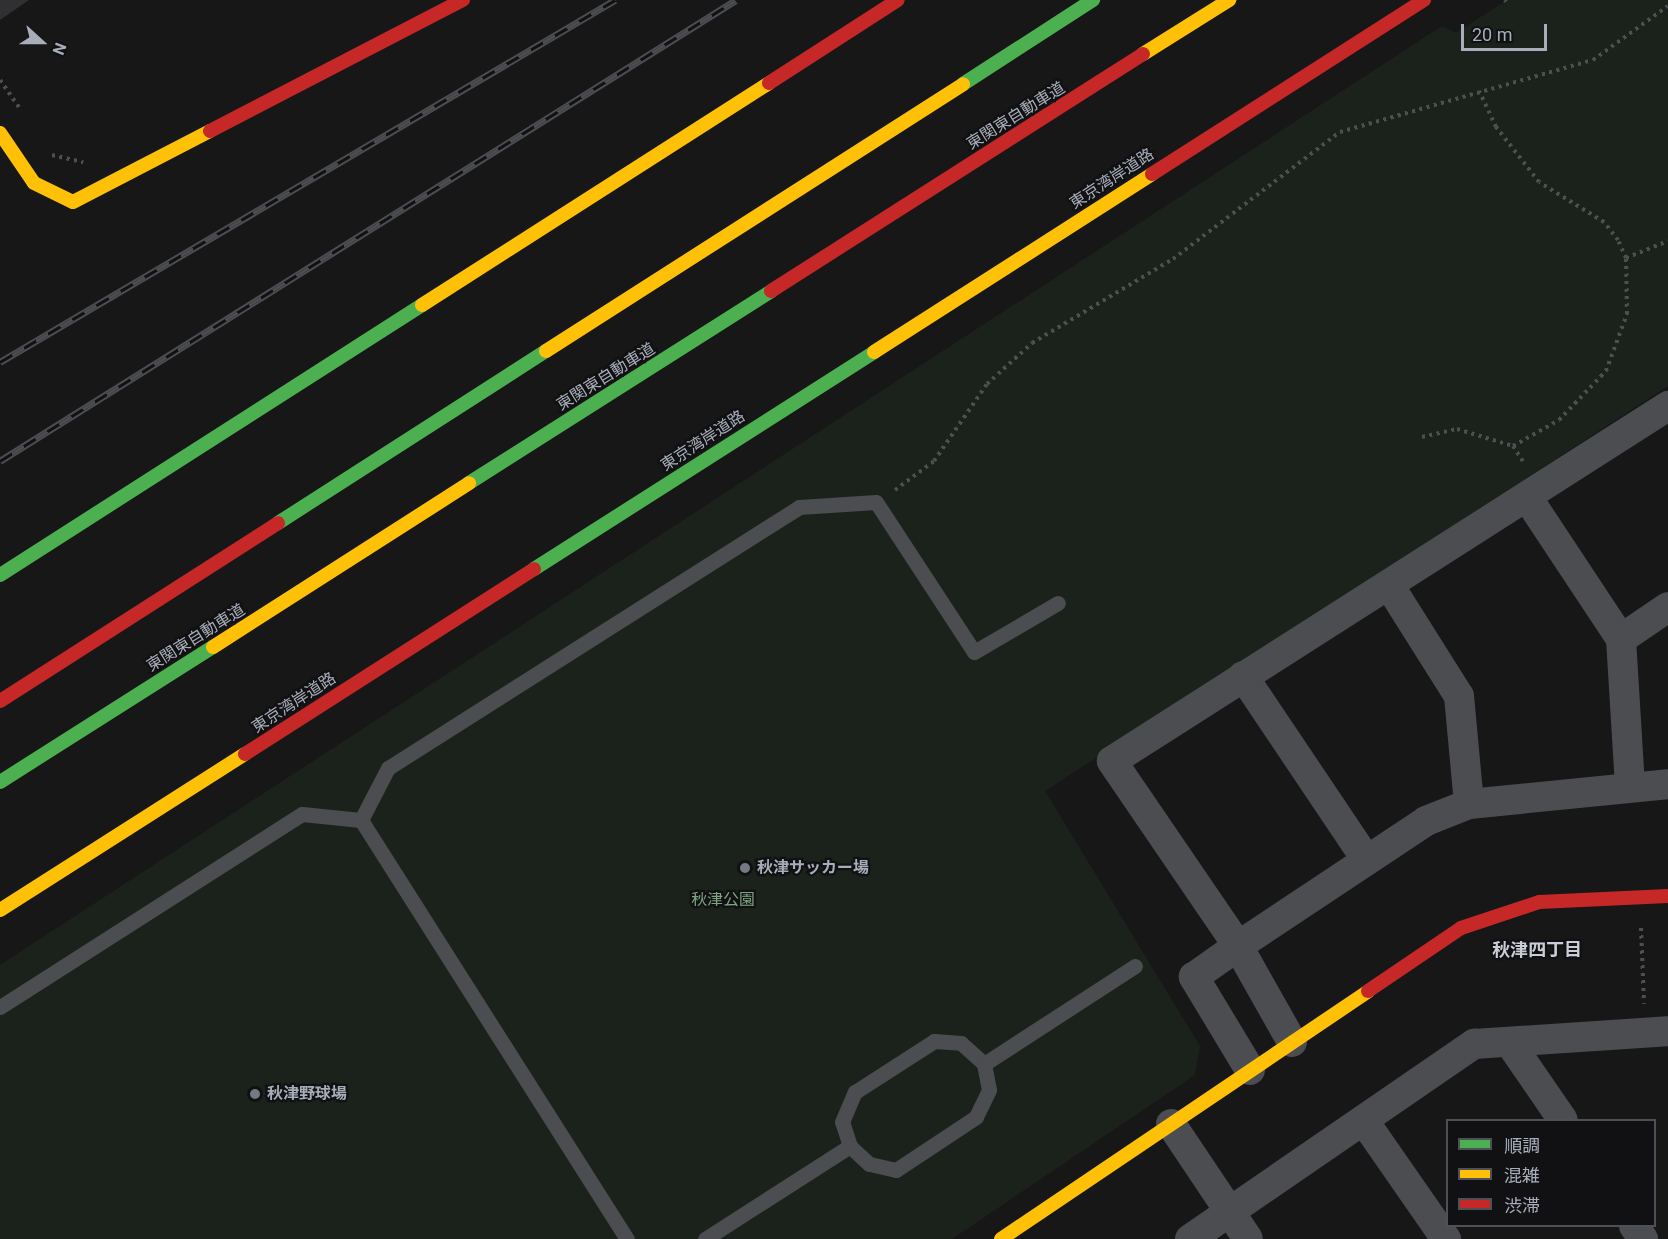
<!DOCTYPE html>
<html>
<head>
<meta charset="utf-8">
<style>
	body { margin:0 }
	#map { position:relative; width:1668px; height:1239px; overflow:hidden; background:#171718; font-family:Roboto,"Noto Sans JP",sans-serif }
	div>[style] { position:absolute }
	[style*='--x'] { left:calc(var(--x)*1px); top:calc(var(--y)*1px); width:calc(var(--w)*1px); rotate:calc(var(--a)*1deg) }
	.green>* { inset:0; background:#1b221c }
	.building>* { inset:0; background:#303032 }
	.path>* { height:4px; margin-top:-2px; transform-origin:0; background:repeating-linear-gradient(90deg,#4d4f52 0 3px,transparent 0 7.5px) }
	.lane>* { height:15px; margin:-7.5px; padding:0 7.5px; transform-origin:7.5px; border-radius:7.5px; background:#4b4d51 }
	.street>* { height:30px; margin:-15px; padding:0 15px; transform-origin:15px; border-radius:15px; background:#4b4d51 }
	.fast>* { height:14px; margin:-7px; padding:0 7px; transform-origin:7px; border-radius:7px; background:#4caf50 }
	.slow>* { height:14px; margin:-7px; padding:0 7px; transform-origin:7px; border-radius:7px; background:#ffc107 }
	.jam>* { height:14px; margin:-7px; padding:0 7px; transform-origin:7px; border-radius:7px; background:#c62828 }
	.rail>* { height:7px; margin-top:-3.5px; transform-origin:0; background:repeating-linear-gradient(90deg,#111114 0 14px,#4b4d50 0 28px); box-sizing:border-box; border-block:2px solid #4b4d50 }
	.dots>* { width:16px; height:16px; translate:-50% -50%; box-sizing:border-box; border:3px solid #111114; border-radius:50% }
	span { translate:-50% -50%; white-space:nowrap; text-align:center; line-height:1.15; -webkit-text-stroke:4.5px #111114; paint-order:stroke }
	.street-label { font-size:16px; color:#a8aeb9 }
	.poi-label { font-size:16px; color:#a8aeb9; font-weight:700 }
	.left { translate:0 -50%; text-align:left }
	.park-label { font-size:16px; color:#7ea57f }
	.neighbourhood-label { font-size:18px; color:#c9cdd5; font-weight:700 }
	.legend { position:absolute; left:1446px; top:1119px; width:210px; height:108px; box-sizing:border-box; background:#111114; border:2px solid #4d5056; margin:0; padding:8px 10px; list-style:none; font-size:18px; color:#a8aeb9 }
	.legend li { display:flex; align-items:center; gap:12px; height:30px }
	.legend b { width:30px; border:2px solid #4d5056 }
	.north { position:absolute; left:12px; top:12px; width:60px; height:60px; -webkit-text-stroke:4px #111114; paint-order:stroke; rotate:111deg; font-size:16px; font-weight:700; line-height:24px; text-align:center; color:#a8aeb9 }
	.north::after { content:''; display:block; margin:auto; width:21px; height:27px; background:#a8aeb9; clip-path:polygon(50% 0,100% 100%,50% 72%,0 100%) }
	.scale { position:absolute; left:1461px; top:24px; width:86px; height:27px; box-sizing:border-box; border:3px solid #a8aeb9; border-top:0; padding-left:8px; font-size:18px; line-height:21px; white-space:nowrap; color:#a8aeb9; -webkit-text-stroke:4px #111114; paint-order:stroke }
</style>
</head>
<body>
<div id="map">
	<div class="green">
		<i style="clip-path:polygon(1507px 0,1668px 0,1668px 386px,1045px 791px,1200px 1046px,1195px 1075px,952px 1239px,0 1239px,0 965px,1442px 26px,1456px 33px)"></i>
	</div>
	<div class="building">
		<i style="clip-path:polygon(0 0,29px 0,0 20px)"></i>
	</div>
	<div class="path">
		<i style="--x:1505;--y:0;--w:2;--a:63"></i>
		<i style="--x:0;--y:80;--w:33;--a:55"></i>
		<i style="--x:52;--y:155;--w:32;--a:13"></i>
		<i style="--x:1626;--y:258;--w:45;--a:-22"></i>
		<i style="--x:1422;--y:437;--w:36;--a:-13"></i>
		<i style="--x:1457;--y:429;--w:59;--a:16.9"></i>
		<i style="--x:1513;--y:446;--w:53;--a:-29.5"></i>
		<i style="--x:1559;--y:420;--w:68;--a:-46.2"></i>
		<i style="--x:1606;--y:371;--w:61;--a:-69.8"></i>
		<i style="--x:1627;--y:314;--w:56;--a:-91"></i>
		<i style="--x:1626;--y:258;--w:20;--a:-114"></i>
		<i style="--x:1618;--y:240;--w:23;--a:-128"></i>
		<i style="--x:1604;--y:222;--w:76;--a:-148.4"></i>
		<i style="--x:1539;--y:182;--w:70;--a:-128"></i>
		<i style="--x:1496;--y:127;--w:40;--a:-115"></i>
		<i style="--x:1513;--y:446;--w:20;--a:57"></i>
		<i style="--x:895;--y:490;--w:49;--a:-36.6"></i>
		<i style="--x:934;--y:461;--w:93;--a:-55.5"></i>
		<i style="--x:987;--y:384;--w:61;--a:-42.3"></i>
		<i style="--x:1032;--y:343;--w:164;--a:-30.8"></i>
		<i style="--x:1173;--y:259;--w:210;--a:-37.3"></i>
		<i style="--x:1340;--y:132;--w:263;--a:-15.9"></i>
		<i style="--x:1593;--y:60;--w:92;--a:-35.8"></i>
		<i style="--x:1641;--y:928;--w:76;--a:87.7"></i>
	</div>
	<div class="lane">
		<i style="--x:361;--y:820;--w:59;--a:-62.6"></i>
		<i style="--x:388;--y:768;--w:487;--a:-32.4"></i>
		<i style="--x:799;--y:507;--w:77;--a:-3.7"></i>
		<i style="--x:876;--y:502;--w:179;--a:56.8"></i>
		<i style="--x:974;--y:652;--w:97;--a:-30.3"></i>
		<i style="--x:361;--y:820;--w:496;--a:57.6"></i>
		<i style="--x:0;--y:1007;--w:358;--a:-32.6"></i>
		<i style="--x:302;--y:814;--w:59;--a:5.8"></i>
		<i style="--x:934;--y:1041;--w:27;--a:4"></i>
		<i style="--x:961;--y:1043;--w:31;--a:42"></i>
		<i style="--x:984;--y:1064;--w:26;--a:79"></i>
		<i style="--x:989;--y:1090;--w:30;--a:116"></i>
		<i style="--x:976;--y:1117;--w:96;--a:146.5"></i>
		<i style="--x:896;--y:1170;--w:28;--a:-167"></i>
		<i style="--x:869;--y:1164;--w:26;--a:-137"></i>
		<i style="--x:850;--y:1146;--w:25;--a:-108"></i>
		<i style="--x:842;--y:1122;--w:33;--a:-67"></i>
		<i style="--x:855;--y:1092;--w:94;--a:-32.8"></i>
		<i style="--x:984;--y:1064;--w:180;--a:-33"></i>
		<i style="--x:705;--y:1239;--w:172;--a:-32.7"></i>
	</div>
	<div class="street">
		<i style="--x:1527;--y:497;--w:170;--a:56.5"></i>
		<i style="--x:1621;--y:639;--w:148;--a:86.5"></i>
		<i style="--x:1389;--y:585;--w:131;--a:57.8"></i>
		<i style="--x:1459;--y:696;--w:108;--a:84.7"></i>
		<i style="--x:1621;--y:639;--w:57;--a:-34.2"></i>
		<i style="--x:1243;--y:676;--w:220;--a:56.1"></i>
		<i style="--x:1292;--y:1042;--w:110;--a:-119.4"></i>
		<i style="--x:1238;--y:946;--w:224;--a:-124.3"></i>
		<i style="--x:1112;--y:761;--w:660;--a:-32.56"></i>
		<i style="--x:1510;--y:1043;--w:93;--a:55.5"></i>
		<i style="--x:1250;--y:1070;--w:109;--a:-121.1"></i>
		<i style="--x:1194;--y:977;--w:54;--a:-35.2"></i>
		<i style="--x:1238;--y:946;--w:226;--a:-33.6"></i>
		<i style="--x:1426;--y:821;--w:46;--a:-21.6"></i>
		<i style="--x:1469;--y:804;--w:200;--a:-5.7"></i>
		<i style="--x:1364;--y:1121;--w:144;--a:55.2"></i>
		<i style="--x:1171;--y:1124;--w:138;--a:56.2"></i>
		<i style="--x:1634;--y:1226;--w:16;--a:55"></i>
		<i style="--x:1190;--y:1239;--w:345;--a:-34.5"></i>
		<i style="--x:1474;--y:1044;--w:194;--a:-3.8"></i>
	</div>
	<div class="fast">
		<i style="--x:963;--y:84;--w:155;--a:-32.9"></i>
		<i style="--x:469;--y:483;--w:358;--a:-32.4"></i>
		<i style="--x:278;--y:523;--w:318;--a:-32.7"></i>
		<i style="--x:534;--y:569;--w:403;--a:-32.5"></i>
		<i style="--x:0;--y:575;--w:501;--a:-32.61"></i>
		<i style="--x:0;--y:782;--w:252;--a:-32.4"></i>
	</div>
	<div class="slow">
		<i style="--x:1143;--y:54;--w:102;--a:-32.1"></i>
		<i style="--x:0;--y:133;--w:60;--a:55.8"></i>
		<i style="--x:34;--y:183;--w:43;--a:26"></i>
		<i style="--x:73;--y:202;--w:154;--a:-27.4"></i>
		<i style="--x:422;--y:305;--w:412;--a:-32.6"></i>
		<i style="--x:546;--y:351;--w:495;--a:-32.6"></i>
		<i style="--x:874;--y:352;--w:330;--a:-32.6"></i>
		<i style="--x:213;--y:647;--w:304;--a:-32.6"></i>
		<i style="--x:0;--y:910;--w:290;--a:-32.5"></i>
		<i style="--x:1001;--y:1239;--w:443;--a:-34"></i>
	</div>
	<div class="jam">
		<i style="--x:769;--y:83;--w:153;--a:-32.8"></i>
		<i style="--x:210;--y:131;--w:285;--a:-27.4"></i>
		<i style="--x:1152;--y:174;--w:323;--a:-32.6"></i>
		<i style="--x:771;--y:291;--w:441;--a:-32.5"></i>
		<i style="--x:0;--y:701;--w:330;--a:-32.6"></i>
		<i style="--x:245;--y:754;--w:343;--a:-32.6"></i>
		<i style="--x:1368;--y:991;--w:112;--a:-34.1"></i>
		<i style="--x:1461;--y:928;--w:82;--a:-18.4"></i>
		<i style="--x:1539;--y:902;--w:129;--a:-2.7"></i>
	</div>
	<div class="rail">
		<i style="--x:0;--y:362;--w:714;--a:-30.48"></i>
		<i style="--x:0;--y:461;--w:868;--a:-32.06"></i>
	</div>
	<div class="dots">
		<i style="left:745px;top:868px;background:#757981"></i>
		<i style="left:255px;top:1094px;background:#757981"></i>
	</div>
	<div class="street-label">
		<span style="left:1016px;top:116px;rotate:-32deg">東関東自動車道</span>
		<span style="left:1112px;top:179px;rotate:-33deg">東京湾岸道路</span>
		<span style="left:606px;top:377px;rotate:-32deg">東関東自動車道</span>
		<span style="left:703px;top:441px;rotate:-33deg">東京湾岸道路</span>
		<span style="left:196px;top:638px;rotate:-32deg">東関東自動車道</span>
		<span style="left:294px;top:703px;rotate:-33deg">東京湾岸道路</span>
	</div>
	<div class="poi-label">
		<span class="left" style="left:757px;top:868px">秋津サッカー場</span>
		<span class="left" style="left:267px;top:1094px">秋津野球場</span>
	</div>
	<div class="park-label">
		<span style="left:723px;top:900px">秋津公園</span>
	</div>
	<div class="neighbourhood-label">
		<span style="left:1537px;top:950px">秋津四丁目</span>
	</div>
	<ul class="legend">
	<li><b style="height:8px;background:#4caf50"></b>順調</li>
	<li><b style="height:8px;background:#ffc107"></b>混雑</li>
	<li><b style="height:8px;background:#c62828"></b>渋滞</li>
	</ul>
	<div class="north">N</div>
	<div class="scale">20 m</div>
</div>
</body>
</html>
